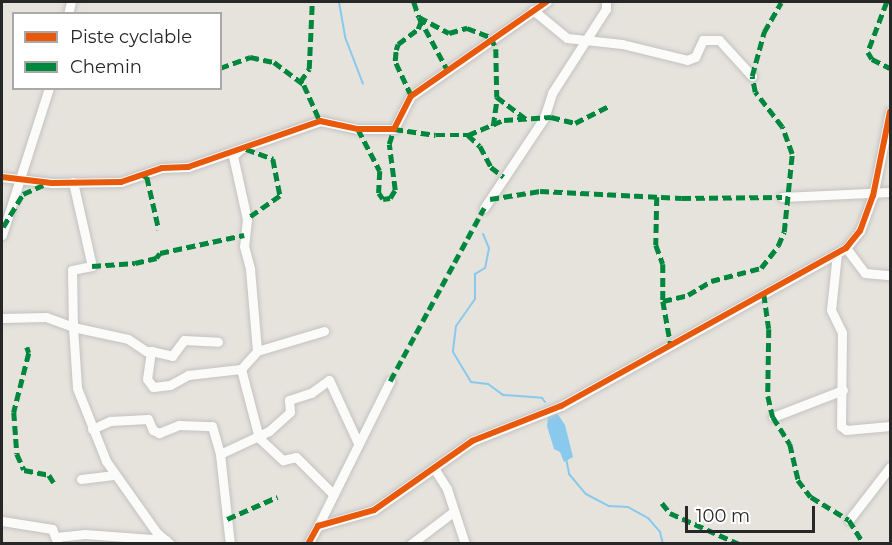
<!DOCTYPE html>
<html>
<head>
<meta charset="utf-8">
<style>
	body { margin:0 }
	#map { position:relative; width:892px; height:545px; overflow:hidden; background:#e6e3dc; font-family:Montserrat,sans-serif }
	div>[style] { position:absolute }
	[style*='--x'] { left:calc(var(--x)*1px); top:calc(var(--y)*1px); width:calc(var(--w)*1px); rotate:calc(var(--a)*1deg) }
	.water>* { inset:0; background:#89c9ee }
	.stream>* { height:2px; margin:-1px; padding:0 1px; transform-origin:1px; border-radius:1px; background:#89c9ee }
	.roads { filter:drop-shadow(0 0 2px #c3c2c2) drop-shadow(0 0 2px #c3c2c2) }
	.minor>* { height:9px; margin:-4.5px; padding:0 4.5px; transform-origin:4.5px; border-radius:4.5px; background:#fbfbfa }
	.quiet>* { height:4.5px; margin-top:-2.25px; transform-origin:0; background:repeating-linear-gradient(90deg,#00873e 0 9px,transparent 0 13.5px) }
	.cycleway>* { height:6px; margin:-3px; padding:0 3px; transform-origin:3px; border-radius:3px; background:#e8590c }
	span { translate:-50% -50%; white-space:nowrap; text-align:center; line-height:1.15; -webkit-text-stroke:4.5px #fff; paint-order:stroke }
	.frame { position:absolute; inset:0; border:3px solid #272727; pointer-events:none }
	.legend { position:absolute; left:12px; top:12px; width:210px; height:78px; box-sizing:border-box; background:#fff; border:2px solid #a9a9a9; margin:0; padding:8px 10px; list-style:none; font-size:18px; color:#272727 }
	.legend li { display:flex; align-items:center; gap:12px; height:30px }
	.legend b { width:30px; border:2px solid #a9a9a9 }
	.scale { position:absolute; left:685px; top:506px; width:130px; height:27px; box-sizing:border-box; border:3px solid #272727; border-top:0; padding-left:8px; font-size:18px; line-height:21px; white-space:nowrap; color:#272727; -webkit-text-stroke:4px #fff; paint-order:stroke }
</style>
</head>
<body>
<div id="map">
	<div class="water">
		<i style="clip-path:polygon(557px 413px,565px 425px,573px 457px,564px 462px,560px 452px,554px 449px,547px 426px,548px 417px)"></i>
	</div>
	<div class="stream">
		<i style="--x:339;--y:2;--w:36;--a:80"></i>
		<i style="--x:345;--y:37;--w:50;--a:69"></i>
		<i style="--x:483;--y:234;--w:15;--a:67"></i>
		<i style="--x:489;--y:248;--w:20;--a:101"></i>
		<i style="--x:485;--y:268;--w:12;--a:149"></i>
		<i style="--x:475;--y:274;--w:25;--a:90"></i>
		<i style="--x:475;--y:299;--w:33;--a:125"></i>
		<i style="--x:456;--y:326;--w:26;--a:97"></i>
		<i style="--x:453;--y:352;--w:35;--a:59"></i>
		<i style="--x:471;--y:382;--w:17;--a:7"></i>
		<i style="--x:488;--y:384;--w:19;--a:36"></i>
		<i style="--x:503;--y:395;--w:39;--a:4"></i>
		<i style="--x:542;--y:398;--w:5;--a:53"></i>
		<i style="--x:566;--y:458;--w:16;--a:79"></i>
		<i style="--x:569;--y:474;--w:26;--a:50"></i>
		<i style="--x:586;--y:494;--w:26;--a:28"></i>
		<i style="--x:609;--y:506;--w:19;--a:3"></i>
		<i style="--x:628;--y:507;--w:23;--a:29"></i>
		<i style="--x:648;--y:518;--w:18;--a:49"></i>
		<i style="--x:660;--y:532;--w:12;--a:76"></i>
	</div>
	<div class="roads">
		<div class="minor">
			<i style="--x:533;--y:10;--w:44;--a:39.5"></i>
			<i style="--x:567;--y:38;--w:55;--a:6.2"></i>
			<i style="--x:622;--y:44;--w:67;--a:13.8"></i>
			<i style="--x:687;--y:60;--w:9;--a:-21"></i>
			<i style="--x:695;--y:57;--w:19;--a:-65"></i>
			<i style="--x:703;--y:40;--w:16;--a:0"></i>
			<i style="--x:719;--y:40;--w:49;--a:47.5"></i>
			<i style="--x:68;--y:14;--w:12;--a:-76"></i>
			<i style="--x:240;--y:149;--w:10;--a:135"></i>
			<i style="--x:233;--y:156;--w:65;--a:77.5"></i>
			<i style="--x:247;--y:219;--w:27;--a:96"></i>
			<i style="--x:244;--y:246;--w:24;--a:75"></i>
			<i style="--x:250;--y:269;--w:82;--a:85.1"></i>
			<i style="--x:2;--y:177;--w:50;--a:6.8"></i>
			<i style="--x:52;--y:183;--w:69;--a:-0.8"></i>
			<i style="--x:121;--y:182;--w:43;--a:-18.9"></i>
			<i style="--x:162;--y:168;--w:26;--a:-2"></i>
			<i style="--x:188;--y:167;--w:140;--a:-19.2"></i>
			<i style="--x:320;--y:121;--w:39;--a:12"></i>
			<i style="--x:358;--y:129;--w:36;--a:0"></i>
			<i style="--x:394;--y:129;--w:37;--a:-63"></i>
			<i style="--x:411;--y:96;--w:165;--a:-34.8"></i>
			<i style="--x:73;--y:182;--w:86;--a:77.3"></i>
			<i style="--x:92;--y:266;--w:20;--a:169"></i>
			<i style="--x:72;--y:270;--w:57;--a:89"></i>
			<i style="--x:73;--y:327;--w:56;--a:12.3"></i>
			<i style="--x:128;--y:339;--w:22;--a:34"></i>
			<i style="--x:146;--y:351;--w:5;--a:0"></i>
			<i style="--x:151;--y:351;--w:28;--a:98"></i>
			<i style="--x:147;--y:379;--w:10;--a:53"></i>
			<i style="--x:153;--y:387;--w:17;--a:-7"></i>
			<i style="--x:170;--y:385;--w:21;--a:-29"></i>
			<i style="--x:188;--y:375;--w:53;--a:-6.5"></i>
			<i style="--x:241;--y:369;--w:24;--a:-48"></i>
			<i style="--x:257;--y:351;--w:70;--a:-16.6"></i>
			<i style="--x:782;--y:197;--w:108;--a:-2.7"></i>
			<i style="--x:484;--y:208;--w:108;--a:-56.3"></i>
			<i style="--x:544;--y:118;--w:26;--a:-72"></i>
			<i style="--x:552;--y:93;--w:100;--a:-57.3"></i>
			<i style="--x:606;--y:9;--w:7;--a:-90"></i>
			<i style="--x:2;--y:235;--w:154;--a:-72.3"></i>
			<i style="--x:846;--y:248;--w:31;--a:53"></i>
			<i style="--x:865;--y:273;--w:25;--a:5"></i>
			<i style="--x:837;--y:253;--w:57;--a:96"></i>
			<i style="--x:831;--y:310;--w:25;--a:64"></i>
			<i style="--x:842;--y:333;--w:93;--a:90.6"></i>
			<i style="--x:841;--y:426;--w:6;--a:39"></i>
			<i style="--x:846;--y:430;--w:44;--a:-5.2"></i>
			<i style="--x:2;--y:318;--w:44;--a:-1.3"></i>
			<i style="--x:46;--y:317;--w:29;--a:20"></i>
			<i style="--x:73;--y:327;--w:61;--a:86.2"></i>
			<i style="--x:77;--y:388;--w:79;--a:68.3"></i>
			<i style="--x:106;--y:461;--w:88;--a:54.7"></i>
			<i style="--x:157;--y:533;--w:17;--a:40"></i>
			<i style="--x:151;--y:351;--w:22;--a:13"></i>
			<i style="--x:172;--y:356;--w:20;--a:-53"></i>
			<i style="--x:184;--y:340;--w:34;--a:3"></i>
			<i style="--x:241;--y:369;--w:71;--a:75.4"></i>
			<i style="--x:259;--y:438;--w:33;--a:43"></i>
			<i style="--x:283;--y:460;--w:13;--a:-13"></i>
			<i style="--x:296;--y:457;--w:52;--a:45"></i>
			<i style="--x:773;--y:417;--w:75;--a:-21.1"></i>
			<i style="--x:92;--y:429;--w:20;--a:-24"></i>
			<i style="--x:110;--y:421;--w:38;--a:-3"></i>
			<i style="--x:148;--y:419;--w:12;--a:66"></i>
			<i style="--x:153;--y:430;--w:7;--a:27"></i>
			<i style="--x:159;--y:433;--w:22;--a:-22"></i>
			<i style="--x:179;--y:425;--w:33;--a:2"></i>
			<i style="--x:212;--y:426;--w:29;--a:74"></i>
			<i style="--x:220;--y:454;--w:91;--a:83.7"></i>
			<i style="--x:220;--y:454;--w:54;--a:-25.1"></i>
			<i style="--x:269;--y:431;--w:28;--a:-42"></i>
			<i style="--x:290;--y:412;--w:12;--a:-95"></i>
			<i style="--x:289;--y:400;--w:23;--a:-18"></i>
			<i style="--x:311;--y:393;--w:22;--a:-36"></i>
			<i style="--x:329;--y:380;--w:69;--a:65.3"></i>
			<i style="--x:434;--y:468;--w:25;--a:58"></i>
			<i style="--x:447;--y:489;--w:58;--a:71.9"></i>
			<i style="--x:81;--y:479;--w:34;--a:-7"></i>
			<i style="--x:849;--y:520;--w:67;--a:-52.3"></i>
			<i style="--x:2;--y:521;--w:51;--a:9.1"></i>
			<i style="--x:52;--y:529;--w:16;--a:68"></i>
			<i style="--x:318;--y:526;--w:162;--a:-63.6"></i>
			<i style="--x:56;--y:537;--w:29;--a:-6"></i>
			<i style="--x:85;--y:534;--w:81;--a:4.2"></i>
			<i style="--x:308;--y:544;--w:21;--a:-61"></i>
			<i style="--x:318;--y:526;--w:58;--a:-15.9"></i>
			<i style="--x:374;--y:510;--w:120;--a:-35.1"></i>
			<i style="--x:472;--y:441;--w:96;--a:-21.5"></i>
			<i style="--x:561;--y:406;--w:326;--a:-29"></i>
			<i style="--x:846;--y:248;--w:22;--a:-51"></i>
			<i style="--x:860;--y:231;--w:37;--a:-70"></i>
			<i style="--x:873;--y:196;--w:86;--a:-78.6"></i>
			<i style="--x:411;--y:544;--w:53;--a:-37.3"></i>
		</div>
	</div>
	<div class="quiet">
		<i style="--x:414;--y:2;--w:16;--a:72"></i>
		<i style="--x:419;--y:17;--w:34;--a:28"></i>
		<i style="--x:449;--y:33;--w:19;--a:-16"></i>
		<i style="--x:467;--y:28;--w:26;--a:21"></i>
		<i style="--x:491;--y:37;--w:13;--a:67"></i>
		<i style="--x:496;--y:49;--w:48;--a:88.8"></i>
		<i style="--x:497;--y:97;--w:39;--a:37"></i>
		<i style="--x:887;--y:2;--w:53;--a:110.8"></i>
		<i style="--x:868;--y:52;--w:8;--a:60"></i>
		<i style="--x:872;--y:59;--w:20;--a:27"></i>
		<i style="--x:419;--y:17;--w:59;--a:61.7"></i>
		<i style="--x:220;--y:68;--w:32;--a:-20"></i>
		<i style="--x:250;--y:57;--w:25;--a:12"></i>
		<i style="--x:274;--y:62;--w:38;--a:37"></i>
		<i style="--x:304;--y:85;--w:39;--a:66"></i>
		<i style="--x:300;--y:82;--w:16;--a:-55"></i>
		<i style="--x:309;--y:69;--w:67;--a:-87.4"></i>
		<i style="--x:411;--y:96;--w:38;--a:-115"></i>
		<i style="--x:395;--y:61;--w:11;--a:-85"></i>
		<i style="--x:396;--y:50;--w:6;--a:-72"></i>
		<i style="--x:398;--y:44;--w:25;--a:-37"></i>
		<i style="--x:418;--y:29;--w:9;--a:-69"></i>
		<i style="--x:493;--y:126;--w:29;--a:-82"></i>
		<i style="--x:358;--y:129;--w:47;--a:62.4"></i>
		<i style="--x:380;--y:171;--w:22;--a:93"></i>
		<i style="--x:379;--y:193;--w:7;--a:56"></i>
		<i style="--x:383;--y:199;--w:7;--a:-8"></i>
		<i style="--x:390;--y:198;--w:9;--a:-58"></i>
		<i style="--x:395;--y:190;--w:46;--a:-97.4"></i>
		<i style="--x:389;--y:144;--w:16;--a:-72"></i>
		<i style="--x:394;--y:129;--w:42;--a:8.1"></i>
		<i style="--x:436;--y:135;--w:32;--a:0"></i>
		<i style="--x:468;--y:135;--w:39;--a:-23"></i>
		<i style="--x:504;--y:120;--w:47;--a:-3.7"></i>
		<i style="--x:551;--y:117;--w:25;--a:14"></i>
		<i style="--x:575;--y:123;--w:40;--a:-26.6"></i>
		<i style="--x:468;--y:135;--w:16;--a:43"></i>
		<i style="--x:480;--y:146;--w:24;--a:62"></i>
		<i style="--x:491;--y:167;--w:16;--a:38"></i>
		<i style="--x:246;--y:149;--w:29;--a:20"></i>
		<i style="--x:273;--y:159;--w:38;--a:79"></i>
		<i style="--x:280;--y:196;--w:40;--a:145.1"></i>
		<i style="--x:141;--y:174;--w:7;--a:27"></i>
		<i style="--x:147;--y:177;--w:54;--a:77.2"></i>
		<i style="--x:657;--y:197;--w:48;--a:91.2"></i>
		<i style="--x:656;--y:245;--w:20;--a:70"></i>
		<i style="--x:663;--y:264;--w:37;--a:90"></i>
		<i style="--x:663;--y:301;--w:46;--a:79.9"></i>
		<i style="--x:490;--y:199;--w:51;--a:-9.1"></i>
		<i style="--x:540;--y:191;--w:142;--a:2.8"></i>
		<i style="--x:682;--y:198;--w:100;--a:-0.6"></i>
		<i style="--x:3;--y:227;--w:39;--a:-59"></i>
		<i style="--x:23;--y:194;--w:22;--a:-24"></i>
		<i style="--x:92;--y:266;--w:43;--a:-4"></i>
		<i style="--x:135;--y:263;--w:22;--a:-13"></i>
		<i style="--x:156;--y:258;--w:6;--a:-51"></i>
		<i style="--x:160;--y:253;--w:86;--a:-12.1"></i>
		<i style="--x:764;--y:294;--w:35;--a:82"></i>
		<i style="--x:769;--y:329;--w:67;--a:90.9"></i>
		<i style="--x:768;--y:396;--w:22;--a:77"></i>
		<i style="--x:773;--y:417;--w:32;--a:58"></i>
		<i style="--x:790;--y:444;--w:37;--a:77"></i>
		<i style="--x:798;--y:480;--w:21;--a:53"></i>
		<i style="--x:811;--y:497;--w:44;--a:31.2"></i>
		<i style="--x:849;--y:520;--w:28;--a:58"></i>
		<i style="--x:663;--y:301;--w:26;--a:-13"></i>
		<i style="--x:688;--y:295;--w:27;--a:-31"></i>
		<i style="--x:711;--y:281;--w:52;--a:-14.6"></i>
		<i style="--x:761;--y:268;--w:28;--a:-52"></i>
		<i style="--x:778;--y:246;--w:15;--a:-67"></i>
		<i style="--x:784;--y:232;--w:78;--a:-84.1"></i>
		<i style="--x:792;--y:154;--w:29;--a:-110"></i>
		<i style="--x:782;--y:127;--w:44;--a:-127.6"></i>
		<i style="--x:755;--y:92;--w:16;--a:-101"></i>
		<i style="--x:752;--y:76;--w:46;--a:-74.7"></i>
		<i style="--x:764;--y:32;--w:34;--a:-60"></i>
		<i style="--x:27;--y:347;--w:6;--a:72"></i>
		<i style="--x:29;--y:353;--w:61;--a:104.3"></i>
		<i style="--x:14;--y:412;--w:42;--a:85.9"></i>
		<i style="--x:17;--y:454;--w:17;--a:66"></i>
		<i style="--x:24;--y:470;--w:25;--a:11"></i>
		<i style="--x:49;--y:475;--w:9;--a:58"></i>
		<i style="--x:390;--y:381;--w:197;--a:-61.5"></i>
		<i style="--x:662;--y:503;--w:13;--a:51"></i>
		<i style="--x:670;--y:513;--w:76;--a:24.2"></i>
		<i style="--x:227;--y:519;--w:55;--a:-23.7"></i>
	</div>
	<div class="cycleway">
		<i style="--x:2;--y:177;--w:50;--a:6.8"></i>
		<i style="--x:52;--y:183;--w:69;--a:-0.8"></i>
		<i style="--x:121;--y:182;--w:43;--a:-18.9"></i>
		<i style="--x:162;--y:168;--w:26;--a:-2"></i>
		<i style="--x:188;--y:167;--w:140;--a:-19.2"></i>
		<i style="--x:320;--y:121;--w:39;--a:12"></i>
		<i style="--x:358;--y:129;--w:36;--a:0"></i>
		<i style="--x:394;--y:129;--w:37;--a:-63"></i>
		<i style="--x:411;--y:96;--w:165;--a:-34.8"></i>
		<i style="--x:308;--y:544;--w:21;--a:-61"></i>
		<i style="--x:318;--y:526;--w:58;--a:-15.9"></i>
		<i style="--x:374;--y:510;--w:120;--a:-35.1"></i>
		<i style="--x:472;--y:441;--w:96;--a:-21.5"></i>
		<i style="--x:561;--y:406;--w:326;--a:-29"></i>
		<i style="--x:846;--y:248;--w:22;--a:-51"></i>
		<i style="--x:860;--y:231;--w:37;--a:-70"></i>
		<i style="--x:873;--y:196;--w:86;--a:-78.6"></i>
	</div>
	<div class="frame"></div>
	<ul class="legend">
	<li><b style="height:8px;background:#e8590c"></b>Piste cyclable</li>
	<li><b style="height:8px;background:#00873e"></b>Chemin</li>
	</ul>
	<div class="scale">100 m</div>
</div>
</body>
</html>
